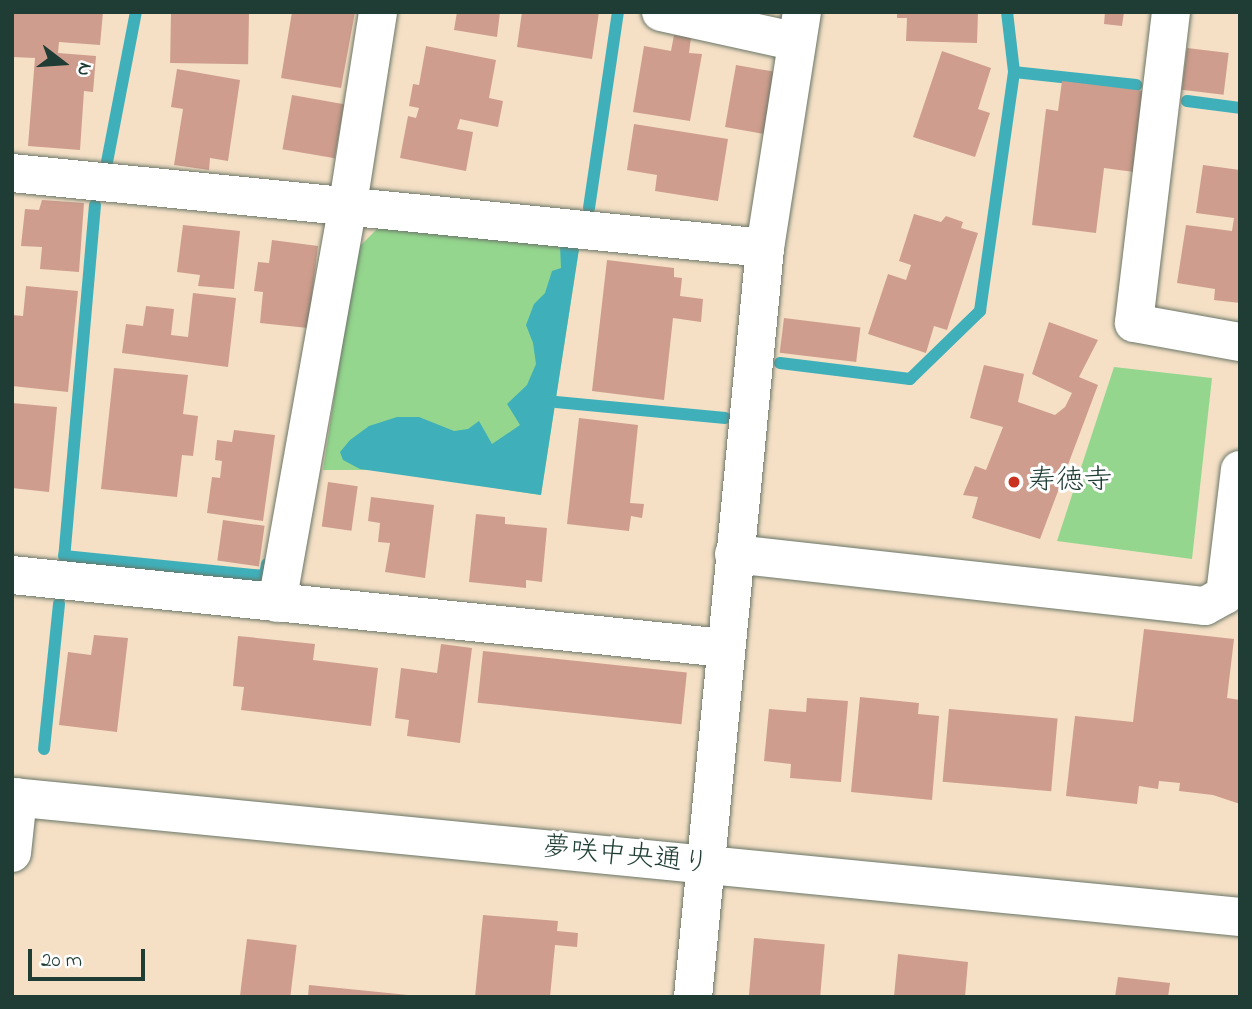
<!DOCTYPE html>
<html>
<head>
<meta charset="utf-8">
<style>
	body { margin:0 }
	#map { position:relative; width:1252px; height:1009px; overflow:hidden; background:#f5e0c6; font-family:"Indie Flower","Klee One",sans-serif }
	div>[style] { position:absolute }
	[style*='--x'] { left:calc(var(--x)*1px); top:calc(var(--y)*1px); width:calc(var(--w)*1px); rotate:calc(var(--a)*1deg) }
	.green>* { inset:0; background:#94d68e }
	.water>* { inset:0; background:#3fb0ba }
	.stream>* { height:12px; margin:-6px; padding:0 6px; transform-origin:6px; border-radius:6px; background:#3fb0ba }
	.building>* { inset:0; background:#ce9d8d; transform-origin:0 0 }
	.roads { filter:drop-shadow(0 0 2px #6a7667) drop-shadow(0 0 2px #6a7667) }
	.minor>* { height:38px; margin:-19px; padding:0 19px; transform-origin:19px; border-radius:19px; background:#fff }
	.dots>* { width:19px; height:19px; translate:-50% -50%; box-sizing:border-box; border:4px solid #fff; border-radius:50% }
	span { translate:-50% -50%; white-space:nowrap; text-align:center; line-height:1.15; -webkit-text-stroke:6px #fff; paint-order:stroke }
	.poi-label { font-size:28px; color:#1f3d34 }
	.left { translate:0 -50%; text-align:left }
	.street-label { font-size:28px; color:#1f3d34 }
	.frame { position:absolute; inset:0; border:14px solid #1f3d34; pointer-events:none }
	.north { position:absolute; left:28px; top:28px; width:70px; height:70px; -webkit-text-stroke:5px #fff; paint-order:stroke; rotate:107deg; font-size:19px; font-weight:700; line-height:28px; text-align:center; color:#1f3d34 }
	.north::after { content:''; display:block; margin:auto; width:24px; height:32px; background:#1f3d34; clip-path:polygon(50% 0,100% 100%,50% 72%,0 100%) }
	.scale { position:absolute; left:28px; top:949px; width:117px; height:32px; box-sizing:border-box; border:4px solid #1f3d34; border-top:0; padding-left:9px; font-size:21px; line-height:24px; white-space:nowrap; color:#1f3d34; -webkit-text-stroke:5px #fff; paint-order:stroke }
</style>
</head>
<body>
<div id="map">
	<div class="green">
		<i style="clip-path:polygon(382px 224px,579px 249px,541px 495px,378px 470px,323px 470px,357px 249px)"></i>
		<i style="clip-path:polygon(1114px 367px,1212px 378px,1192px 559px,1057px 541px)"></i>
	</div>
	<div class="water">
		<i style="clip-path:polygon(560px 245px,579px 249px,541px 495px,360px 469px,343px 460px,340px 452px,350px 440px,369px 426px,397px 417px,419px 417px,454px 431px,468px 429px,479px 421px,492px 444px,520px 425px,507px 404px,527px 385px,536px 364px,533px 343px,526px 325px,534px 304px,545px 293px,552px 271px,561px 268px)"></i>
	</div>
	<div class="stream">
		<i style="--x:1007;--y:12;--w:60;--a:83.3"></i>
		<i style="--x:1014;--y:72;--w:123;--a:6.1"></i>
		<i style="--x:1187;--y:101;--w:53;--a:7.5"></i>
		<i style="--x:107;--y:162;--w:153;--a:-79.1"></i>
		<i style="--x:95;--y:205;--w:352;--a:95"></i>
		<i style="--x:64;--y:556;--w:202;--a:5.7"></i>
		<i style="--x:265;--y:576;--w:12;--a:-81"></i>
		<i style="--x:589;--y:208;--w:198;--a:-81.6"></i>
		<i style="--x:780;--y:363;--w:131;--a:7"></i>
		<i style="--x:910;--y:379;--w:98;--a:-44.2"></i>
		<i style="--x:980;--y:311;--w:241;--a:-81.9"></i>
		<i style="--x:556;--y:402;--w:170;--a:5.4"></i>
		<i style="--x:44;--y:749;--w:146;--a:-84.1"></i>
	</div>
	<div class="building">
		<i style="clip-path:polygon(12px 12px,103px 12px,100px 45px,59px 42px,58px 53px,96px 56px,93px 92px,84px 91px,80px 150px,28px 146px,35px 58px,12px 57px)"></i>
		<i style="left:171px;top:12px;width:78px;height:51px;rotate:1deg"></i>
		<i style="clip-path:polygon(292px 12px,355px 12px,341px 88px,281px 78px)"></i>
		<i style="clip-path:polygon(457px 12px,500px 12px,497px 37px,454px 30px)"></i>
		<i style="clip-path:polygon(522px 12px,599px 12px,592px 59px,517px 47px)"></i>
		<i style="clip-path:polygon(897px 12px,978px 12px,977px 43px,906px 41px,907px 18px,897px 18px)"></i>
		<i style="clip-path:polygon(1105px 12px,1124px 12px,1122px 26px,1104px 24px)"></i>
		<i style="clip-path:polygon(674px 35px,691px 38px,689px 53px,702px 54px,690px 121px,633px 112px,644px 46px,671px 51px)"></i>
		<i style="clip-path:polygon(426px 46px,496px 60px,489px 98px,503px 101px,498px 127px,460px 119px,457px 129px,473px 132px,466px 171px,400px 158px,408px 116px,416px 118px,419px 108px,409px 106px,413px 84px,419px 85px)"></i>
		<i style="left:1187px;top:48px;width:42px;height:42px;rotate:7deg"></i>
		<i style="clip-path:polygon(942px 51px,991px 68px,978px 109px,990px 113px,975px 157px,913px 137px)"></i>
		<i style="left:736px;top:65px;width:42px;height:63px;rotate:10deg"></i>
		<i style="clip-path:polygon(177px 69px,240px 80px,228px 161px,210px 158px,209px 170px,174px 165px,183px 109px,171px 107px)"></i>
		<i style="clip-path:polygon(1062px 81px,1144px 91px,1134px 172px,1104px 168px,1096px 233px,1032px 225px,1046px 109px,1058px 111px)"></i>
		<i style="left:292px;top:95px;width:53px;height:55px;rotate:10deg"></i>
		<i style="clip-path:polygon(634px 124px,728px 139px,718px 201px,655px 191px,657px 175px,627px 170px)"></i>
		<i style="clip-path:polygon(1203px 165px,1240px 170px,1240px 303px,1214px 300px,1215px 289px,1177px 283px,1186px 225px,1232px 231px,1234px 218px,1196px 213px)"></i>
		<i style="clip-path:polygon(42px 200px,84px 203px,79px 272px,40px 269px,42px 247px,21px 246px,25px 209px,39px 210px)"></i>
		<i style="clip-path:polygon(914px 214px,941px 222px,946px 216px,963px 222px,961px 228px,978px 233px,947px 330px,934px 326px,926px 353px,868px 334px,888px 274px,906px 280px,911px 265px,899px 261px)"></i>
		<i style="clip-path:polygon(183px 225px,240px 231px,234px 289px,198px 286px,200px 275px,177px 272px)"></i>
		<i style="clip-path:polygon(272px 240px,318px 246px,308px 328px,260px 323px,263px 292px,254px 291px,258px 262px,269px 263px)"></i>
		<i style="clip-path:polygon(607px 260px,674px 268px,674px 277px,682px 278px,680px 296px,703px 299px,701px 322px,673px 318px,664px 400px,592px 391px)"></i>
		<i style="clip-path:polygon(26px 286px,78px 291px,68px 392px,12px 386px,12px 315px,23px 316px)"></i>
		<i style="clip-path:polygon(193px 293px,236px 298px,228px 367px,122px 353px,126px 324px,143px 326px,146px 306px,174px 309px,171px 335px,188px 337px)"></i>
		<i style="left:784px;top:318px;width:77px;height:35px;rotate:7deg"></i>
		<i style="clip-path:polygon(1049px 322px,1098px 340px,1079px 377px,1098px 385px,1040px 539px,972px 518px,978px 497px,963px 495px,975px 466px,986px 470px,1003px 427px,970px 418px,984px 365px,1024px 374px,1018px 402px,1055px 415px,1065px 407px,1072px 393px,1032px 374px)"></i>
		<i style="clip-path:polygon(114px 368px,188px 375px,183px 414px,198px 416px,193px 456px,182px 455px,177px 497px,101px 489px)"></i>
		<i style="clip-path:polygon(12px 403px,57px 407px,49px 492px,12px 488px)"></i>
		<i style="clip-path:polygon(579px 418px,638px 425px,630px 503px,644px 504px,642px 518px,631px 516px,629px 531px,567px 524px)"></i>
		<i style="clip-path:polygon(234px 430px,275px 435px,263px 521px,207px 513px,212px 477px,220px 478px,222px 461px,215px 460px,217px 440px,232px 442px)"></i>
		<i style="left:328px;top:482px;width:30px;height:45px;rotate:8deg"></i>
		<i style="clip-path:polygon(371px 497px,434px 505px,425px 578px,385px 572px,390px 543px,378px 542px,380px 523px,368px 521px)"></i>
		<i style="clip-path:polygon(476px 514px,505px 517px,505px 524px,547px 528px,542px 582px,526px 580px,526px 588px,469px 582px)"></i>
		<i style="left:223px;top:520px;width:42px;height:41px;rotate:8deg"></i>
		<i style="clip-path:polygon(1144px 629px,1234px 639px,1227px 698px,1240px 700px,1240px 804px,1213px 795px,1179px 791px,1180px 783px,1159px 781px,1158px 789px,1139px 786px,1137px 804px,1066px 796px,1075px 716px,1133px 722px)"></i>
		<i style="clip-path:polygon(94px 635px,128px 638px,117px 732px,59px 725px,68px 652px,91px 655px)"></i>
		<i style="clip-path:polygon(238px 636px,315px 644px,313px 660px,378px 668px,371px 726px,241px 710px,244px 687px,233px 686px)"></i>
		<i style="clip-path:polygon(441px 644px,472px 648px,460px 743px,407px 736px,409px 720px,395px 718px,401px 668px,437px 673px)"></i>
		<i style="left:483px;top:651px;width:205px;height:52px;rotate:6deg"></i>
		<i style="clip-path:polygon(860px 697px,919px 703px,918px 714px,939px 716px,932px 800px,851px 792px)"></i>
		<i style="clip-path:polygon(807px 698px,848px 701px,841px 782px,790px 778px,791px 764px,764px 761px,769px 709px,806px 712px)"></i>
		<i style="left:949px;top:709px;width:109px;height:73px;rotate:5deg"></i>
		<i style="clip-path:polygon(483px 915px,558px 921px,557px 931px,578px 933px,577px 947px,555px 945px,550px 997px,475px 997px)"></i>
		<i style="left:754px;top:938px;width:71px;height:59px;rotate:5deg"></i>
		<i style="left:247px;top:939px;width:50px;height:58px;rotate:7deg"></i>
		<i style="clip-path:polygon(898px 954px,968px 962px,965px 997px,894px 997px)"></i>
		<i style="clip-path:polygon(1118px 977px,1170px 983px,1168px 997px,1115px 997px)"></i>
		<i style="clip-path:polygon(309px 985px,408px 995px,408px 997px,308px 997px)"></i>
	</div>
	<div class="roads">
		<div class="minor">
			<i style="--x:661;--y:12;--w:139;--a:12.4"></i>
			<i style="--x:1171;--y:12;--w:313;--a:96.8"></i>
			<i style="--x:1134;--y:323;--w:108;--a:10.2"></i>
			<i style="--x:12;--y:173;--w:757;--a:5.69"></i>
			<i style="--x:734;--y:554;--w:474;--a:6.3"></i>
			<i style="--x:1205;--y:606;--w:23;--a:-29"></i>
			<i style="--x:1225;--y:595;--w:126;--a:-83.2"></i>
			<i style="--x:12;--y:575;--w:717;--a:5.85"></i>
			<i style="--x:277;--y:603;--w:405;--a:-79.9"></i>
			<i style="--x:348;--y:204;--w:194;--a:-81.1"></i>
			<i style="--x:12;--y:797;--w:1234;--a:5.58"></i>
			<i style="--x:12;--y:853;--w:56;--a:-83.9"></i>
			<i style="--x:693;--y:997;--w:752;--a:-84.51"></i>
			<i style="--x:765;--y:248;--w:239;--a:-81.1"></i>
		</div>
	</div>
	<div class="dots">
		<i style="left:1014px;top:482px;background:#c8321e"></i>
	</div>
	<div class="poi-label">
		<span class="left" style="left:1028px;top:482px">寿徳寺</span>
	</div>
	<div class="street-label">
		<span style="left:626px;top:857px;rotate:6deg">夢咲中央通り</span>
	</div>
	<div class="frame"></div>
	<div class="north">N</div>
	<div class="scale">20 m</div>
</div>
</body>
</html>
